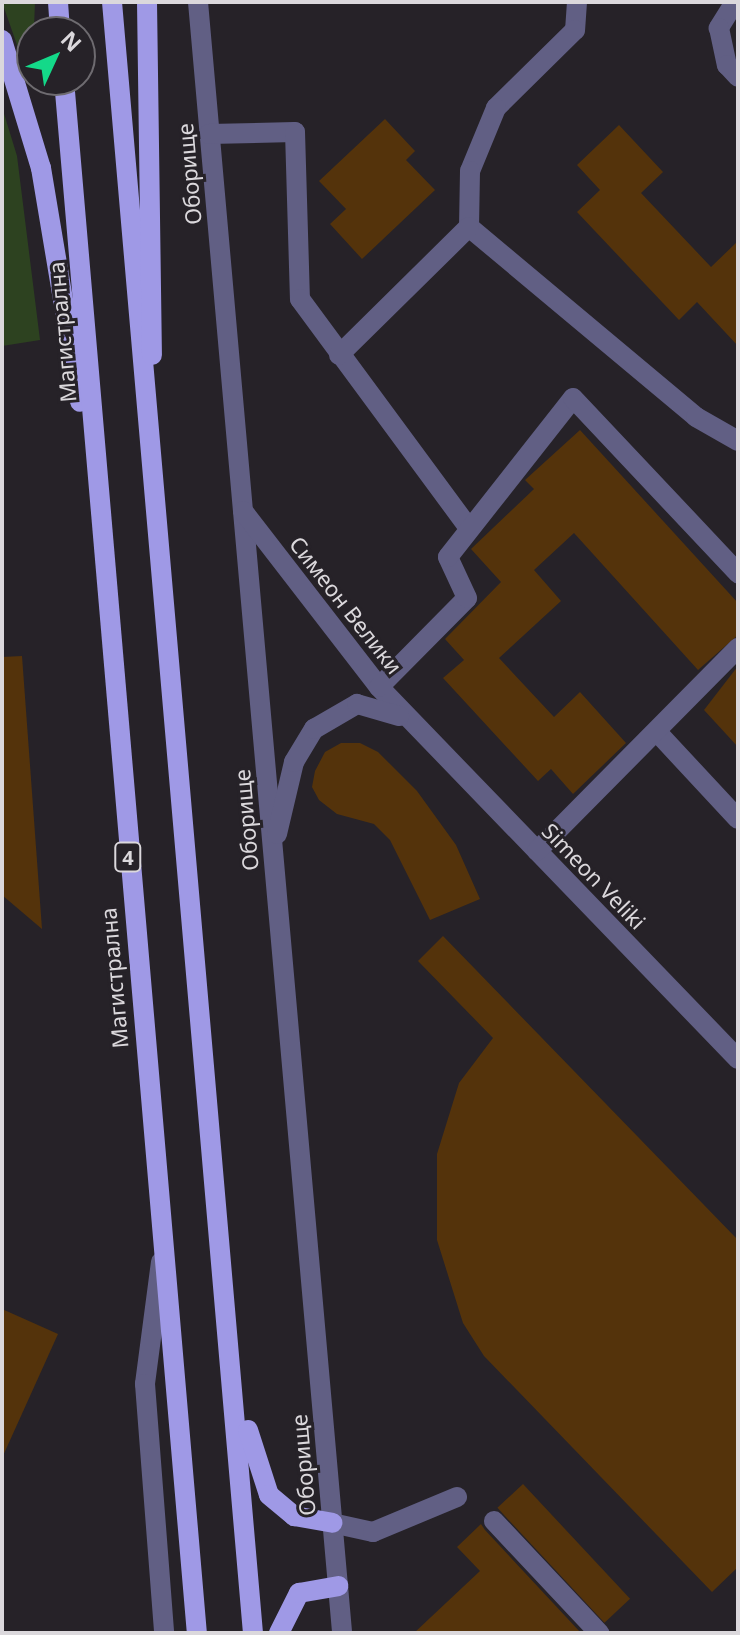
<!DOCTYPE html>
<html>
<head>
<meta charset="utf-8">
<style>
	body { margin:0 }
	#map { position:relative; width:740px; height:1635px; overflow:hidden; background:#262228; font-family:"Noto Sans",sans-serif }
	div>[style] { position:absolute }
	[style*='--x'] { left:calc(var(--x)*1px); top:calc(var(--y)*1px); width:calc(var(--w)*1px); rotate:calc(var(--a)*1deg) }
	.green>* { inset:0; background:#2d4220 }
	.building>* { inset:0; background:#54330b; transform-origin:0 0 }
	.minor>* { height:20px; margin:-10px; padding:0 10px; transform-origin:10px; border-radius:10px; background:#615f84 }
	.major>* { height:20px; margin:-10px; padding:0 10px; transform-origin:10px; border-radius:10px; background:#9f99e6 }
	span { translate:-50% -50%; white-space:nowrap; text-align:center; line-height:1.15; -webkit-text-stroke:6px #262228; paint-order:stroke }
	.shield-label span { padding:2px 6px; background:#262228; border:2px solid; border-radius:6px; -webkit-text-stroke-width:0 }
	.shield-label { font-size:20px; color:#dbd8dc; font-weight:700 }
	.street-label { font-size:22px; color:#dbd8dc }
	.frame { position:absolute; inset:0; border:4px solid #dbd8dc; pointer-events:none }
	.north { position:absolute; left:16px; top:16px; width:80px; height:80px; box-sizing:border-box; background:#262228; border:2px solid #6e6b70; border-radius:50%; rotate:46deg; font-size:22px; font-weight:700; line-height:32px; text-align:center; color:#dbd8dc }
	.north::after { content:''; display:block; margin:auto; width:28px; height:36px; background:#14d989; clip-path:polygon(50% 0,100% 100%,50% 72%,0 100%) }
</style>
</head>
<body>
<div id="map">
	<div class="green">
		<i style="clip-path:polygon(2px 2px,35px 2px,32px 80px,42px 80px,43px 92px,32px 88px)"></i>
		<i style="clip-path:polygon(2px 107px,17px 156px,40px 340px,2px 346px)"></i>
	</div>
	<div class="building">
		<i style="clip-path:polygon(385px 119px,415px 151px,406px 160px,435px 190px,362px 259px,330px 224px,346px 209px,319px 181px)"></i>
		<i style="clip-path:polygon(619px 125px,663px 172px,641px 193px,711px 267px,738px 241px,738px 346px,697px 302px,679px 320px,577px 212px,600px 190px,577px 165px)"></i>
		<i style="clip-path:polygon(580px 430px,738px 603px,738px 635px,698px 670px,574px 533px,534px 570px,561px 601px,499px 658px,554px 717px,580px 692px,626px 743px,573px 794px,551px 769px,538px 781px,443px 678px,464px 660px,445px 639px,501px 582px,471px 549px,534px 489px,525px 480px)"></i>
		<i style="clip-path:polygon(22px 656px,42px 929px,2px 895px,2px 657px)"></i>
		<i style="clip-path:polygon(738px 666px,738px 747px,704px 710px)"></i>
		<i style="clip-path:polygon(341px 743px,360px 743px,378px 752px,417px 791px,456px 845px,480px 899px,430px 920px,390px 840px,374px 824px,337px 814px,319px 800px,312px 787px,315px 771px,325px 752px)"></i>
		<i style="clip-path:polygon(443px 936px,738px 1240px,738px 1567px,712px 1592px,484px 1356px,463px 1323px,437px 1240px,437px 1154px,459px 1083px,493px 1038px,418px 961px)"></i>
		<i style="clip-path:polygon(2px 1309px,58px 1334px,2px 1458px)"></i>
		<i style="left:523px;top:1484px;width:157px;height:35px;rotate:47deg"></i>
		<i style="clip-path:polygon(481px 1524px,485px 1530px,581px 1633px,414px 1633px,480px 1571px,457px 1547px)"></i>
	</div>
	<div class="minor">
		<i style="--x:198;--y:2;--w:1637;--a:84.95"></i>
		<i style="--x:577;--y:2;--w:28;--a:94"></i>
		<i style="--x:575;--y:30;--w:111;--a:135.4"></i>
		<i style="--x:496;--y:108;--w:68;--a:112.4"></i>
		<i style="--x:470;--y:171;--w:56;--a:91"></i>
		<i style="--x:469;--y:227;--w:296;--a:39.9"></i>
		<i style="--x:696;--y:417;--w:48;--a:29.7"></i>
		<i style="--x:735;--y:2;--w:31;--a:122"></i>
		<i style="--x:719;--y:28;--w:38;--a:78"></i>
		<i style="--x:727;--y:65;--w:16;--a:47"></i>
		<i style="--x:209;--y:134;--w:86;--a:-1.3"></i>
		<i style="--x:295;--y:132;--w:167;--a:88.3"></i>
		<i style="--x:300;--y:299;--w:283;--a:53.6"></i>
		<i style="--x:339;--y:355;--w:182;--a:-44.6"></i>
		<i style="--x:243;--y:511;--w:222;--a:52.3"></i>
		<i style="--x:379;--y:687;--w:517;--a:46.02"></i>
		<i style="--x:379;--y:687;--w:125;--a:-45.3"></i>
		<i style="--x:467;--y:598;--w:45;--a:-114.9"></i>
		<i style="--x:448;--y:557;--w:202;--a:-51.8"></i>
		<i style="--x:573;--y:398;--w:241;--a:46.7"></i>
		<i style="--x:658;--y:733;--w:117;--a:47.1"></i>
		<i style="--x:277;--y:834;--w:74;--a:-76.7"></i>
		<i style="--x:294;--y:762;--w:39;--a:-59"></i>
		<i style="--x:314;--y:729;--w:50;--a:-30.2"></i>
		<i style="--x:357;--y:704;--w:44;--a:15.9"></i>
		<i style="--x:537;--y:851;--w:286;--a:-45.3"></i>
		<i style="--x:161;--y:1262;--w:123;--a:97.5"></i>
		<i style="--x:145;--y:1384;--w:250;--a:85.6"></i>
		<i style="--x:494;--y:1521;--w:154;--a:46.8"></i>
		<i style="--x:332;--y:1523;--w:42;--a:12.4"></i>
		<i style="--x:373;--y:1532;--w:91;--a:-22.6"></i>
	</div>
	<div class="major">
		<i style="--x:58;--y:2;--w:30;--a:86"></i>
		<i style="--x:112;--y:2;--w:1637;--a:85.06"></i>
		<i style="--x:147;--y:2;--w:353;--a:89.2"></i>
		<i style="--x:2;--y:40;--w:134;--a:73.1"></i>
		<i style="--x:41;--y:168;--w:237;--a:80.5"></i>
		<i style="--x:64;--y:80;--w:1559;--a:85.11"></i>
		<i style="--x:248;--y:1430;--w:68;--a:72.1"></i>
		<i style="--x:269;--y:1495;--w:33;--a:40"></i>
		<i style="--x:294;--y:1516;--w:39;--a:10"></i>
		<i style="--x:279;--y:1633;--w:45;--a:-63.4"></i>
		<i style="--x:299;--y:1593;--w:40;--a:-10"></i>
	</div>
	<div class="shield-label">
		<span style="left:128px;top:857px">4</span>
	</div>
	<div class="street-label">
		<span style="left:189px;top:174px;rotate:-95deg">Оборище</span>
		<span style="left:62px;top:332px;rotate:-95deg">Магистрална</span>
		<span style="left:346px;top:605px;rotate:52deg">Симеон Велики</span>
		<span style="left:246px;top:820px;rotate:-95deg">Оборище</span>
		<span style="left:594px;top:876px;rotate:46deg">Simeon Veliki</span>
		<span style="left:114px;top:978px;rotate:-95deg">Магистрална</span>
		<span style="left:303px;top:1465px;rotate:-95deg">Оборище</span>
	</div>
	<div class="frame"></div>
	<div class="north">N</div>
</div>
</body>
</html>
